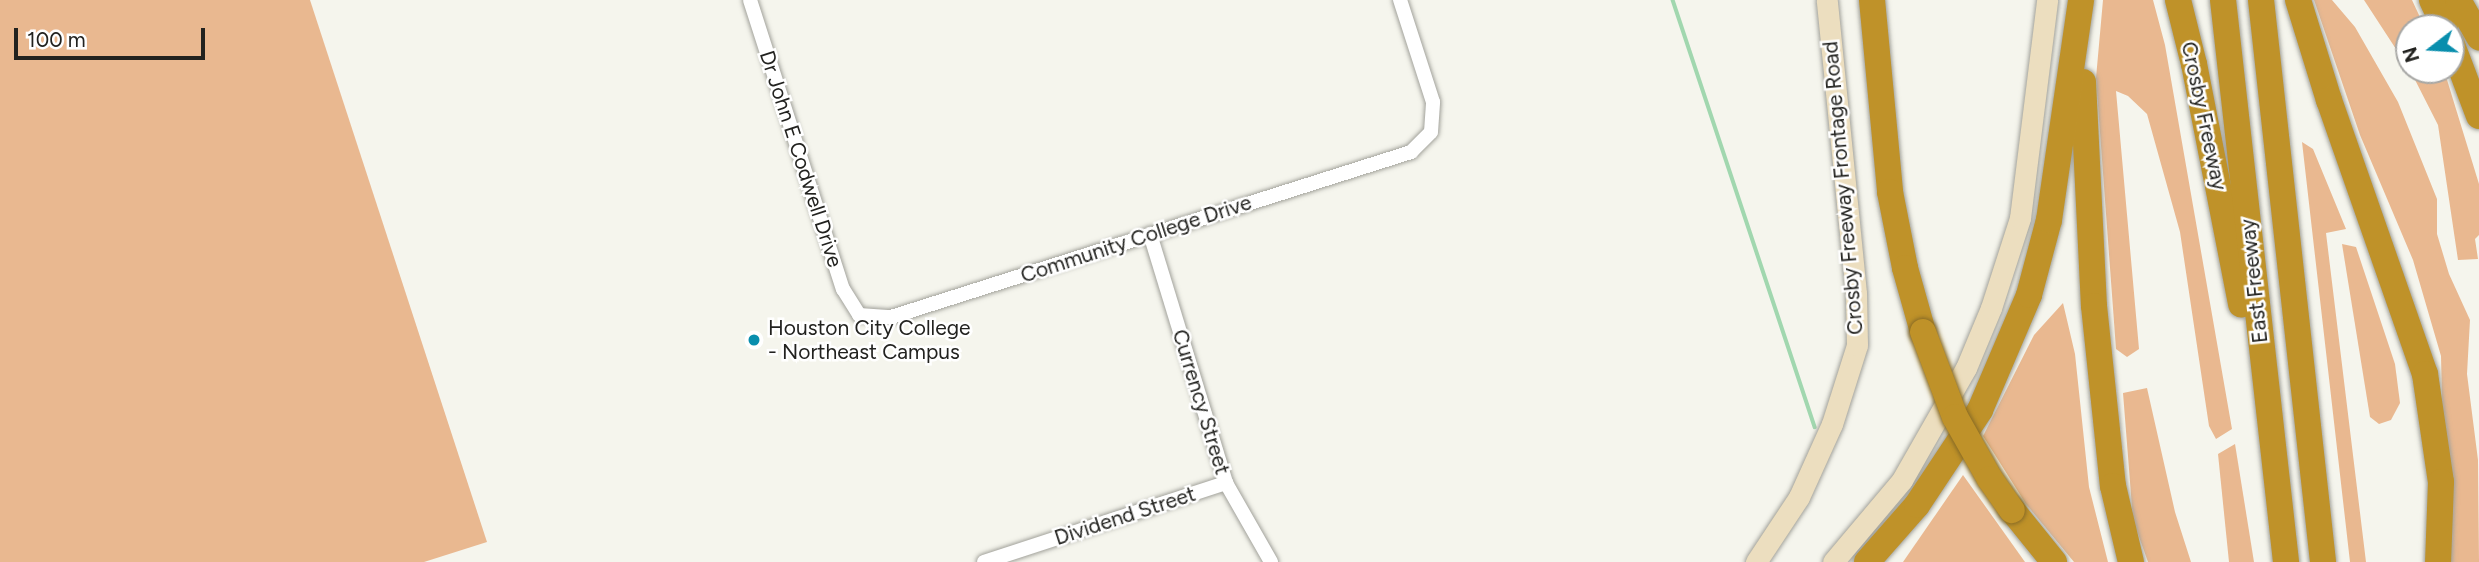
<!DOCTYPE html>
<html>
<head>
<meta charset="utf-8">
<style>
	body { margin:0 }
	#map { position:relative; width:2479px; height:562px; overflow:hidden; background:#f5f5ed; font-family:Figtree,sans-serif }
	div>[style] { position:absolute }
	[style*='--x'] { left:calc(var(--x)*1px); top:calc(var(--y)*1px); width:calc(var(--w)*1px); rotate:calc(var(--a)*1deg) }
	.forest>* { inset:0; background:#e9b890 }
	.stream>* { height:3.5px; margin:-1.75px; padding:0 1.75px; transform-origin:1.75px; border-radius:1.75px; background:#a1d7af }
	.roads { filter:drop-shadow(0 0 2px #a2a29b) drop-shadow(0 0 2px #a2a29b) }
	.minor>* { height:14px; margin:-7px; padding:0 7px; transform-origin:7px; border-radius:7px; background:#fff }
	.secondary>* { height:21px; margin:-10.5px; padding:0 10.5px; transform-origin:10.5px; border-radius:10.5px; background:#ecdebf }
	.motorway>* { height:26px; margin:-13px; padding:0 13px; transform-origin:13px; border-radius:13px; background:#bf9229 }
	.bridges { filter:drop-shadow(0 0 2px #886b26) drop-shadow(0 0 2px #886b26) }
	.motorway-bridge>* { height:26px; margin:-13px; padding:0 13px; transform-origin:13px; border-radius:13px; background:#bf9229 }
	.dots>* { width:19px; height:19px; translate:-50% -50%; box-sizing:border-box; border:4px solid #fff; border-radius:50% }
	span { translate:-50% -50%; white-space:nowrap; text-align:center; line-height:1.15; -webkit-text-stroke:5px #fff; paint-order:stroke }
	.street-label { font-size:21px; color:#22221f }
	.poi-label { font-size:21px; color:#22221f }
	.left { translate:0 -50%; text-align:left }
	.north { position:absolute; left:2395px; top:14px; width:70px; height:70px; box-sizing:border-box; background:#fff; border:2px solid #a7a7a5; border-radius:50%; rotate:253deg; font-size:19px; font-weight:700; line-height:28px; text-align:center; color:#22221f }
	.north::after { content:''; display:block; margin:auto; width:24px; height:32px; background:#088ead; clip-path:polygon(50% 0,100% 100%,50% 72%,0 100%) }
	.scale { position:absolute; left:14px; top:28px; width:191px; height:32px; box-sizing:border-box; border:4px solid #22221f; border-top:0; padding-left:9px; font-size:21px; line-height:24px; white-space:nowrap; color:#22221f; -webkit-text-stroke:5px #fff; paint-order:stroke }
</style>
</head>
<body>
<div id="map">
	<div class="forest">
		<i style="clip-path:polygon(0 0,310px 0,487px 542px,424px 562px,0 562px)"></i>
		<i style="clip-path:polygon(2103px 0,2153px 0,2165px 45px,2232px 429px,2216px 439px,2209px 426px,2180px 232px,2147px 114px,2128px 96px,2116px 91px,2139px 349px,2127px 357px,2116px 349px,2096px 78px)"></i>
		<i style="clip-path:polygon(2314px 0,2332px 0,2355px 27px,2398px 102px,2437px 199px,2437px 234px,2449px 274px,2470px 320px,2467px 374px,2478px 460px,2479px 562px,2446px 562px,2441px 356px,2413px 260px,2360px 135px)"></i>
		<i style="clip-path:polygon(2364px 0,2412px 0,2425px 28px,2409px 28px,2409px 69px)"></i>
		<i style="clip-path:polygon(2410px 70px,2444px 70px,2479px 184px,2479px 235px,2475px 239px,2478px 259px,2458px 260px,2438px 125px)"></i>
		<i style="clip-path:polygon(2302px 142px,2313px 149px,2346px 229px,2326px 233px,2366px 562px,2350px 562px)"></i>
		<i style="clip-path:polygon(2342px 244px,2356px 247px,2395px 364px,2400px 403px,2391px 420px,2379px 424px,2370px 417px)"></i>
		<i style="clip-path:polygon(2063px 303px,2075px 354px,2089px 487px,2108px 562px,2074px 562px,2026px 504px,1983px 436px,2034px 335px)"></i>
		<i style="clip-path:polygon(2147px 388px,2175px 512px,2191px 562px,2148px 562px,2133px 520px,2123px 393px)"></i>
		<i style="clip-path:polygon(2235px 444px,2254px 562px,2229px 562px,2218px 454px)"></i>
		<i style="clip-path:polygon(1963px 475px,2025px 562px,1903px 562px)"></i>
	</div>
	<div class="stream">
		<i style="--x:1673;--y:0;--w:450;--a:71.6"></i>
	</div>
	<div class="roads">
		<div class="minor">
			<i style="--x:750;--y:0;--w:304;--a:72.2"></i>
			<i style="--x:843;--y:289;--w:31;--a:58"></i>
			<i style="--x:859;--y:315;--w:32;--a:4"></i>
			<i style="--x:891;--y:317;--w:546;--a:-17.6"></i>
			<i style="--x:1411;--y:152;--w:28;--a:-45"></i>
			<i style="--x:1431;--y:132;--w:30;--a:-86"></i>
			<i style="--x:1433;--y:102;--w:107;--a:-107.9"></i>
			<i style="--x:1150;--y:234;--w:260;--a:73"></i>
			<i style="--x:1226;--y:483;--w:91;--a:60.3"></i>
			<i style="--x:984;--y:562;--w:255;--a:-18.1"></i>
		</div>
		<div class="secondary">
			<i style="--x:1756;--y:562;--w:78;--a:-56.5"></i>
			<i style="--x:1799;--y:497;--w:80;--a:-65.7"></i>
			<i style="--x:1832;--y:424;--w:83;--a:-72.4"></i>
			<i style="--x:1857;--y:345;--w:52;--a:-91.1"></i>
			<i style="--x:1856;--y:293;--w:294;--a:-95.7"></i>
			<i style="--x:1833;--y:562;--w:107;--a:-49.9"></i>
			<i style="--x:1902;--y:480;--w:129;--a:-60.3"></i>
			<i style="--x:1966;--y:368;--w:65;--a:-67.4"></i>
			<i style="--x:1991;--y:308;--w:95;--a:-72.1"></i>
			<i style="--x:2020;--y:218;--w:220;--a:-82.9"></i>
		</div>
		<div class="motorway">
			<i style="--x:1872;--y:0;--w:193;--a:84.6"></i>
			<i style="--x:1890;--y:192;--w:77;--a:78.8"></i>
			<i style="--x:1905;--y:268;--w:66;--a:74.3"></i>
			<i style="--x:2178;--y:0;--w:66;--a:76"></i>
			<i style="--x:2194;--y:64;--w:245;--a:78.9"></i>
			<i style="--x:2223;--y:0;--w:566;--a:83.6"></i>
			<i style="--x:2261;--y:0;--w:565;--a:83.7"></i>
			<i style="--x:2298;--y:0;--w:105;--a:72.8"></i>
			<i style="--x:2329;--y:100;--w:290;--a:70.7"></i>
			<i style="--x:2425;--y:374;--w:109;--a:81.6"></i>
			<i style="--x:2441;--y:482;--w:80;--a:92.1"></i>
			<i style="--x:2432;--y:0;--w:31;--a:65"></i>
			<i style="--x:2458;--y:0;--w:43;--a:60.4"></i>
			<i style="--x:2451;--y:42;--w:79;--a:69.3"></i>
			<i style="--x:2083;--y:82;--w:224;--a:87.2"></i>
			<i style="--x:2094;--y:306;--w:181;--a:84"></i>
			<i style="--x:2113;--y:486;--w:78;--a:76.7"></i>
			<i style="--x:2012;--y:510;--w:67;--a:51.1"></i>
			<i style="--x:1867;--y:562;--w:76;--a:-48.7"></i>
			<i style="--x:1917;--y:505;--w:114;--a:-56.4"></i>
			<i style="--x:1980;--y:410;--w:125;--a:-66.9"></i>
			<i style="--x:2029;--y:295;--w:78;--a:-75.1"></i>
			<i style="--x:2049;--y:220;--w:222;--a:-81.7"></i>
		</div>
	</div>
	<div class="bridges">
		<div class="motorway-bridge">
			<i style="--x:1923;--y:332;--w:91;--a:69.4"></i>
			<i style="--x:1955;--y:417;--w:71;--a:60.6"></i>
			<i style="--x:1990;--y:479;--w:38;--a:55"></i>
		</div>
	</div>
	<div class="dots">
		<i style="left:754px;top:340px;background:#088ead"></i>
	</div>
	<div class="street-label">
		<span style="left:2204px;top:116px;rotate:78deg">Crosby Freeway</span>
		<span style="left:801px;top:159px;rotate:72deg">Dr John E Codwell Drive</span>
		<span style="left:1843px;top:188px;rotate:-95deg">Crosby Freeway Frontage Road</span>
		<span style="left:1136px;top:239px;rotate:-18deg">Community College Drive</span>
		<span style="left:2254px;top:281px;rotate:-96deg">East Freeway</span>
		<span style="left:1201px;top:402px;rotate:73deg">Currency Street</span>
		<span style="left:1125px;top:516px;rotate:-18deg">Dividend Street</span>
	</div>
	<div class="poi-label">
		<span class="left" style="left:768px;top:340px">Houston City College<br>- Northeast Campus</span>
	</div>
	<div class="north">N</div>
	<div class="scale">100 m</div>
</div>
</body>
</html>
